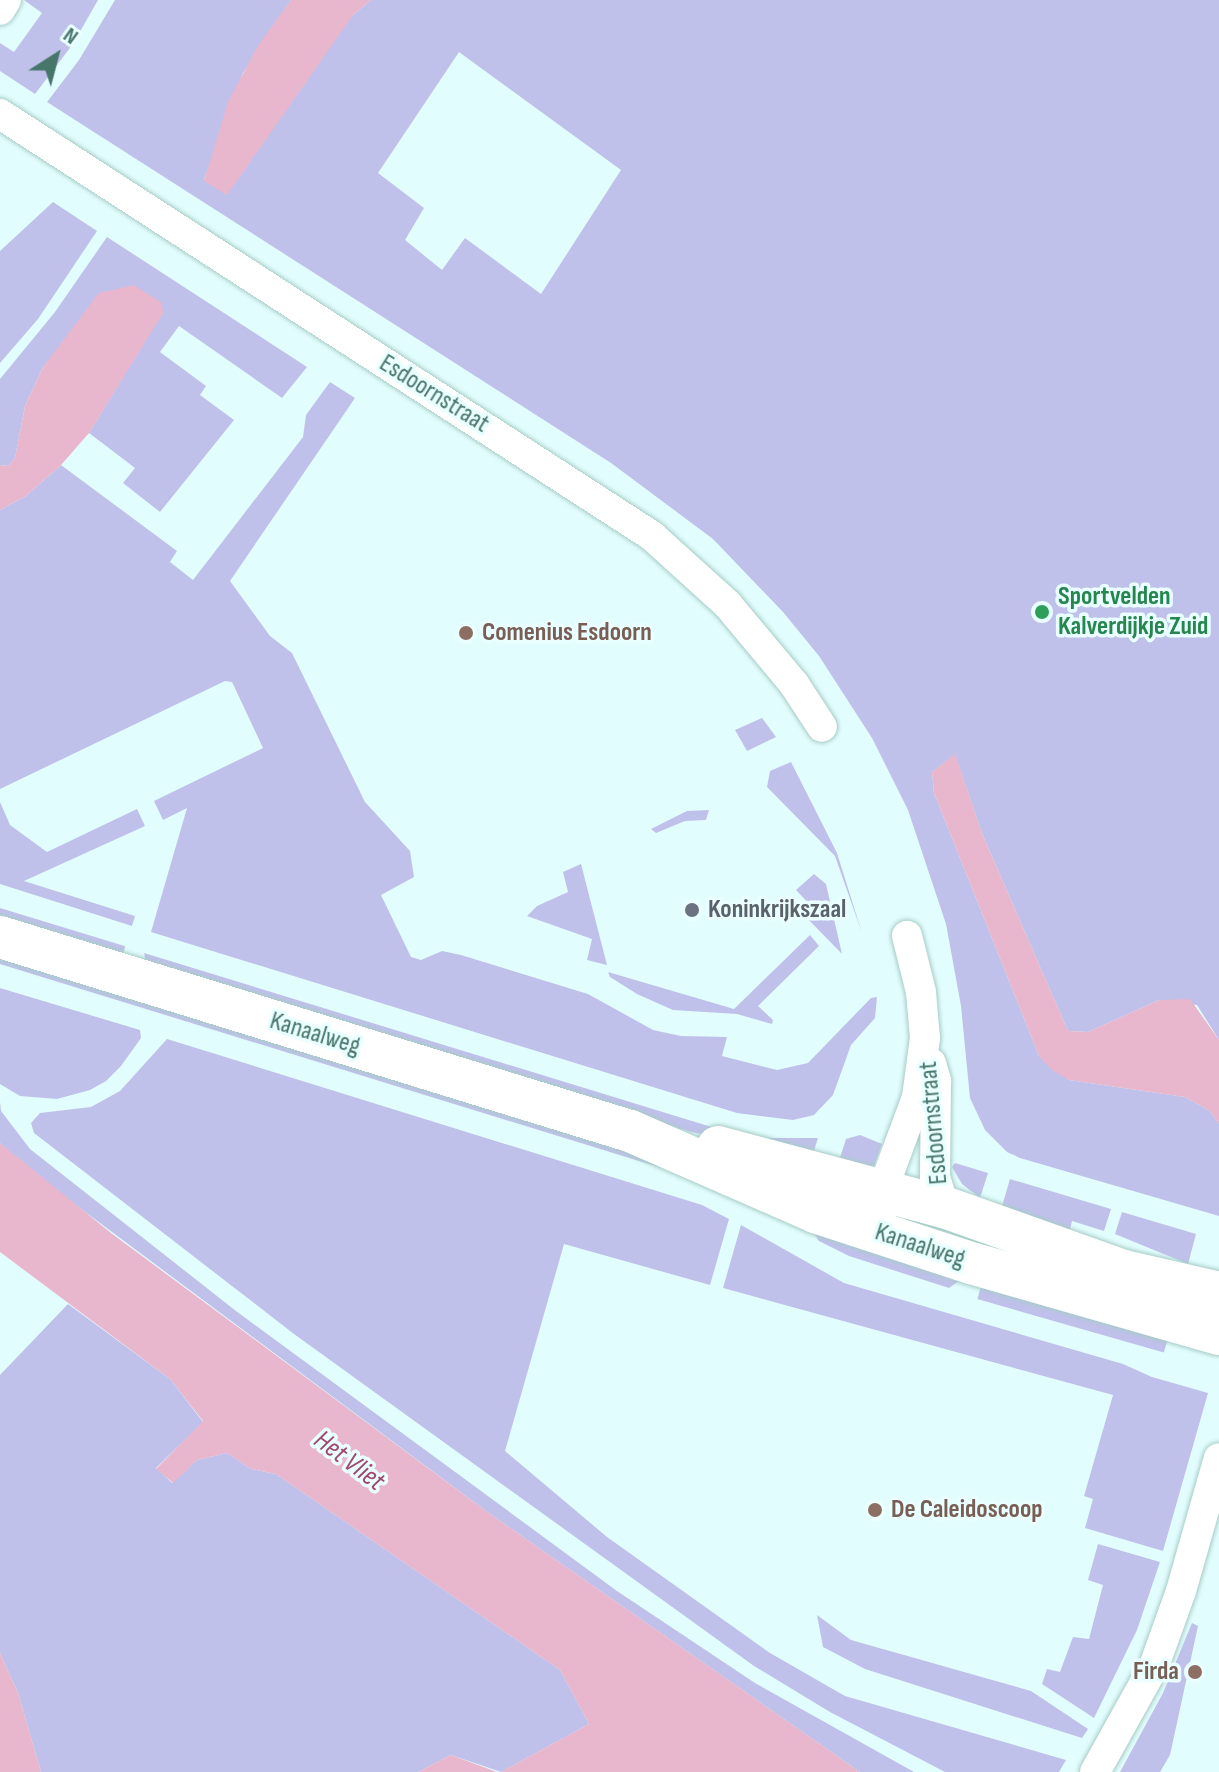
<!DOCTYPE html>
<html>
<head>
<meta charset="utf-8">
<style>
	body { margin:0 }
	#map { position:relative; width:1219px; height:1772px; overflow:hidden; background:#e2fdfd; font-family:"Sofia Sans Condensed",sans-serif }
	div>[style] { position:absolute }
	[style*='--x'] { left:calc(var(--x)*1px); top:calc(var(--y)*1px); width:calc(var(--w)*1px); rotate:calc(var(--a)*1deg) }
	.green>* { inset:0; background:#c0c1eb; transform-origin:0 0 }
	.water>* { inset:0; background:#e8b6cd }
	.roads { filter:drop-shadow(0 0 2px #a6ccc6) drop-shadow(0 0 2px #a6ccc6) }
	.street>* { height:30px; margin:-15px; padding:0 15px; transform-origin:15px; border-radius:15px; background:#fff }
	.secondary>* { height:42px; margin:-21px; padding:0 21px; transform-origin:21px; border-radius:21px; background:#fff }
	.dots>* { width:22px; height:22px; translate:-50% -50%; box-sizing:border-box; border:4px solid #eaffff; border-radius:50% }
	span { translate:-50% -50%; white-space:nowrap; text-align:center; line-height:1.15; -webkit-text-stroke:7px #eaffff; paint-order:stroke }
	.street-label { font-size:26px; color:#47766a }
	.leisure-label { font-size:26px; color:#27864d; font-weight:700 }
	.left { translate:0 -50%; text-align:left }
	.education-label { font-size:26px; color:#785e54; font-weight:700 }
	.right { translate:-100% -50%; text-align:right }
	.worship-label { font-size:26px; color:#5b616d; font-weight:700 }
	.water-label { font-size:28px; color:#a14870; font-style:italic }
	.north { position:absolute; left:16px; top:16px; width:80px; height:80px; -webkit-text-stroke:6px #eaffff; paint-order:stroke; rotate:36deg; font-size:22px; font-weight:700; line-height:32px; text-align:center; color:#47766a }
	.north::after { content:''; display:block; margin:auto; width:28px; height:36px; background:#47766a; clip-path:polygon(50% 0,100% 100%,50% 72%,0 100%) }
</style>
</head>
<body>
<div id="map">
	<div class="green">
		<i style="clip-path:polygon(24px 0,98px 0,73px 44px,35px 94px,0 71px,0 43px,14px 52px,42px 13px)"></i>
		<i style="clip-path:polygon(evenodd,115px 0,291px 0,243px 73px,204px 180px,353px 15px,371px 0,1219px 0,1219px 1040px,1197px 1005px,1159px 1000px,1088px 1032px,1068px 1031px,983px 836px,955px 755px,932px 772px,934px 793px,1039px 1056px,1069px 1080px,1185px 1097px,1210px 1111px,1219px 1124px,1219px 1216px,1020px 1158px,1007px 1152px,985px 1130px,970px 1098px,961px 1006px,946px 924px,908px 810px,872px 738px,819px 656px,783px 612px,713px 539px,611px 463px,47px 102px,79px 60px,115px 0,459px 52px,621px 170px,541px 294px,465px 238px,442px 270px,405px 240px,424px 208px,378px 173px,459px 52px)"></i>
		<i style="clip-path:polygon(53px 202px,97px 231px,38px 319px,0 363px,0 251px)"></i>
		<i style="clip-path:polygon(107px 237px,307px 367px,282px 398px,179px 326px,160px 352px,206px 386px,200px 395px,234px 420px,160px 512px,123px 483px,135px 468px,89px 433px,162px 313px,59px 349px,43px 367px,25px 406px,15px 458px,8px 466px,0 465px,0 379px,55px 312px)"></i>
		<i style="clip-path:polygon(330px 382px,355px 398px,230px 581px,270px 636px,292px 653px,365px 802px,410px 851px,414px 877px,381px 895px,411px 957px,421px 960px,442px 951px,461px 955px,588px 994px,653px 1030px,681px 1036px,727px 1037px,722px 1056px,777px 1070px,808px 1063px,871px 998px,877px 997px,875px 1018px,851px 1045px,833px 1095px,814px 1115px,793px 1120px,737px 1113px,151px 932px,187px 808px,163px 820px,154px 801px,263px 748px,232px 682px,225px 681px,0 789px,0 510px,26px 496px,61px 465px,177px 551px,170px 562px,193px 580px,303px 437px,306px 415px)"></i>
		<i style="clip-path:polygon(762px 718px,776px 737px,747px 751px,735px 730px)"></i>
		<i style="clip-path:polygon(791px 762px,837px 853px,862px 933px,835px 856px,767px 787px,770px 771px)"></i>
		<i style="clip-path:polygon(0 802px,10px 825px,47px 852px,137px 809px,145px 826px,24px 881px,135px 916px,132px 926px,0 884px)"></i>
		<i style="clip-path:polygon(709px 810px,706px 820px,685px 821px,656px 833px,651px 829px,687px 811px)"></i>
		<i style="clip-path:polygon(581px 864px,607px 965px,587px 960px,592px 939px,527px 916px,537px 906px,568px 892px,563px 872px)"></i>
		<i style="clip-path:polygon(814px 874px,826px 884px,842px 954px,803px 914px,811px 906px,796px 890px)"></i>
		<i style="left:0;top:908px;width:131px;height:11px;rotate:17deg"></i>
		<i style="clip-path:polygon(810px 935px,819px 946px,758px 1006px,773px 1020px,772px 1024px,737px 1014px,673px 1010px,637px 994px,610px 977px,608px 972px,734px 1009px)"></i>
		<i style="clip-path:polygon(144px 953px,718px 1129px,756px 1138px,818px 1138px,812px 1157px,691px 1132px,146px 963px)"></i>
		<i style="clip-path:polygon(0 954px,544px 1121px,704px 1181px,0 964px)"></i>
		<i style="clip-path:polygon(0 988px,140px 1030px,141px 1038px,121px 1066px,106px 1081px,90px 1090px,57px 1099px,20px 1096px,0 1084px)"></i>
		<i style="clip-path:polygon(167px 1039px,702px 1205px,729px 1219px,710px 1285px,564px 1244px,505px 1451px,607px 1537px,770px 1653px,845px 1696px,1066px 1760px,1059px 1772px,945px 1772px,830px 1712px,754px 1666px,294px 1334px,34px 1133px,31px 1123px,40px 1113px,91px 1107px,120px 1091px)"></i>
		<i style="clip-path:polygon(0 1102px,1px 1111px,30px 1149px,236px 1311px,617px 1591px,755px 1683px,914px 1772px,860px 1772px,490px 1514px,45px 1182px,0 1143px)"></i>
		<i style="clip-path:polygon(860px 1135px,882px 1144px,874px 1166px,869px 1170px,838px 1164px,846px 1139px)"></i>
		<i style="clip-path:polygon(955px 1163px,988px 1173px,980px 1198px,962px 1184px,952px 1167px)"></i>
		<i style="clip-path:polygon(1010px 1179px,1111px 1209px,1104px 1231px,1072px 1221px,1069px 1233px,1000px 1213px)"></i>
		<i style="clip-path:polygon(1122px 1212px,1196px 1234px,1188px 1264px,1115px 1234px)"></i>
		<i style="clip-path:polygon(819px 1222px,963px 1270px,959px 1281px,949px 1288px,849px 1256px,819px 1241px,815px 1235px)"></i>
		<i style="clip-path:polygon(741px 1225px,844px 1283px,1123px 1364px,1152px 1377px,1208px 1393px,1163px 1551px,1085px 1528px,1093px 1499px,1084px 1496px,1113px 1395px,723px 1288px)"></i>
		<i style="left:984px;top:1276px;width:194px;height:24px;rotate:16deg"></i>
		<i style="clip-path:polygon(68px 1304px,170px 1379px,203px 1422px,156px 1468px,172px 1483px,197px 1460px,227px 1453px,251px 1469px,276px 1474px,560px 1670px,589px 1724px,501px 1772px,451px 1755px,418px 1772px,41px 1772px,18px 1693px,0 1653px,0 1375px)"></i>
		<i style="clip-path:polygon(1098px 1544px,1160px 1562px,1137px 1630px,1094px 1718px,1042px 1684px,1047px 1669px,1060px 1672px,1073px 1637px,1089px 1639px,1103px 1585px,1088px 1580px)"></i>
		<i style="clip-path:polygon(817px 1615px,851px 1640px,1031px 1691px,1088px 1729px,1082px 1738px,865px 1669px,823px 1647px)"></i>
		<i style="clip-path:polygon(1192px 1623px,1198px 1626px,1170px 1755px,1160px 1772px,1120px 1772px,1163px 1693px)"></i>
	</div>
	<div class="water">
		<i style="clip-path:polygon(291px 0,371px 0,353px 15px,227px 195px,204px 181px,228px 102px,259px 44px)"></i>
		<i style="clip-path:polygon(134px 285px,162px 303px,163px 313px,89px 433px,61px 465px,26px 496px,0 510px,0 465px,8px 466px,15px 458px,25px 406px,43px 367px,99px 293px)"></i>
		<i style="clip-path:polygon(955px 754px,983px 836px,1068px 1031px,1088px 1032px,1159px 1000px,1190px 999px,1219px 1040px,1219px 1124px,1210px 1111px,1185px 1097px,1069px 1080px,1052px 1070px,1039px 1056px,934px 793px,932px 772px)"></i>
		<i style="clip-path:polygon(0 1143px,111px 1233px,490px 1514px,860px 1772px,501px 1772px,589px 1724px,560px 1670px,276px 1474px,251px 1469px,227px 1453px,197px 1460px,173px 1483px,156px 1469px,203px 1421px,170px 1379px,0 1252px)"></i>
		<i style="clip-path:polygon(0 1653px,18px 1693px,41px 1772px,0 1772px)"></i>
		<i style="clip-path:polygon(451px 1755px,497px 1772px,418px 1772px)"></i>
	</div>
	<div class="roads">
		<div class="street">
			<i style="--x:0;--y:10;--w:12;--a:-59"></i>
			<i style="--x:0;--y:114;--w:777;--a:32.91"></i>
			<i style="--x:652;--y:536;--w:103;--a:42.2"></i>
			<i style="--x:728;--y:605;--w:103;--a:50.1"></i>
			<i style="--x:794;--y:684;--w:51;--a:56.9"></i>
			<i style="--x:931;--y:1063;--w:19;--a:74"></i>
			<i style="--x:936;--y:1081;--w:96;--a:90.6"></i>
			<i style="--x:935;--y:1177;--w:31;--a:73"></i>
			<i style="--x:883;--y:1209;--w:20;--a:-90"></i>
			<i style="--x:883;--y:1189;--w:98;--a:-69.7"></i>
			<i style="--x:917;--y:1097;--w:60;--a:-82.3"></i>
			<i style="--x:925;--y:1038;--w:46;--a:-95"></i>
			<i style="--x:921;--y:992;--w:58;--a:-104"></i>
			<i style="--x:1095;--y:1772;--w:121;--a:-60.9"></i>
			<i style="--x:1154;--y:1666;--w:80;--a:-70.2"></i>
			<i style="--x:1181;--y:1591;--w:138;--a:-74.1"></i>
		</div>
		<div class="secondary">
			<i style="--x:0;--y:937;--w:659;--a:17.12"></i>
			<i style="--x:630;--y:1131;--w:202;--a:23.6"></i>
			<i style="--x:815;--y:1212;--w:164;--a:18.1"></i>
			<i style="--x:971;--y:1263;--w:258;--a:16"></i>
			<i style="--x:718;--y:1147;--w:234;--a:14.9"></i>
			<i style="--x:944;--y:1207;--w:191;--a:19.6"></i>
			<i style="--x:1124;--y:1271;--w:98;--a:13"></i>
		</div>
	</div>
	<div class="dots">
		<i style="left:1042px;top:612px;background:#2e9e5b"></i>
		<i style="left:466px;top:633px;background:#8d6e63"></i>
		<i style="left:692px;top:910px;background:#6b7280"></i>
		<i style="left:875px;top:1510px;background:#8d6e63"></i>
		<i style="left:1195px;top:1672px;background:#8d6e63"></i>
	</div>
	<div class="street-label">
		<span style="left:434px;top:394px;rotate:32deg">Esdoornstraat</span>
		<span style="left:315px;top:1034px;rotate:17deg">Kanaalweg</span>
		<span style="left:934px;top:1123px;rotate:-95deg">Esdoornstraat</span>
		<span style="left:920px;top:1246px;rotate:18deg">Kanaalweg</span>
	</div>
	<div class="leisure-label">
		<span class="left" style="left:1058px;top:612px">Sportvelden<br>Kalverdijkje Zuid</span>
	</div>
	<div class="education-label">
		<span class="left" style="left:482px;top:633px">Comenius Esdoorn</span>
		<span class="left" style="left:891px;top:1510px">De Caleidoscoop</span>
		<span class="right" style="left:1179px;top:1672px">Firda</span>
	</div>
	<div class="worship-label">
		<span class="left" style="left:708px;top:910px">Koninkrijkszaal</span>
	</div>
	<div class="water-label">
		<span style="left:349px;top:1461px;rotate:37deg">Het Vliet</span>
	</div>
	<div class="north">N</div>
</div>
</body>
</html>
